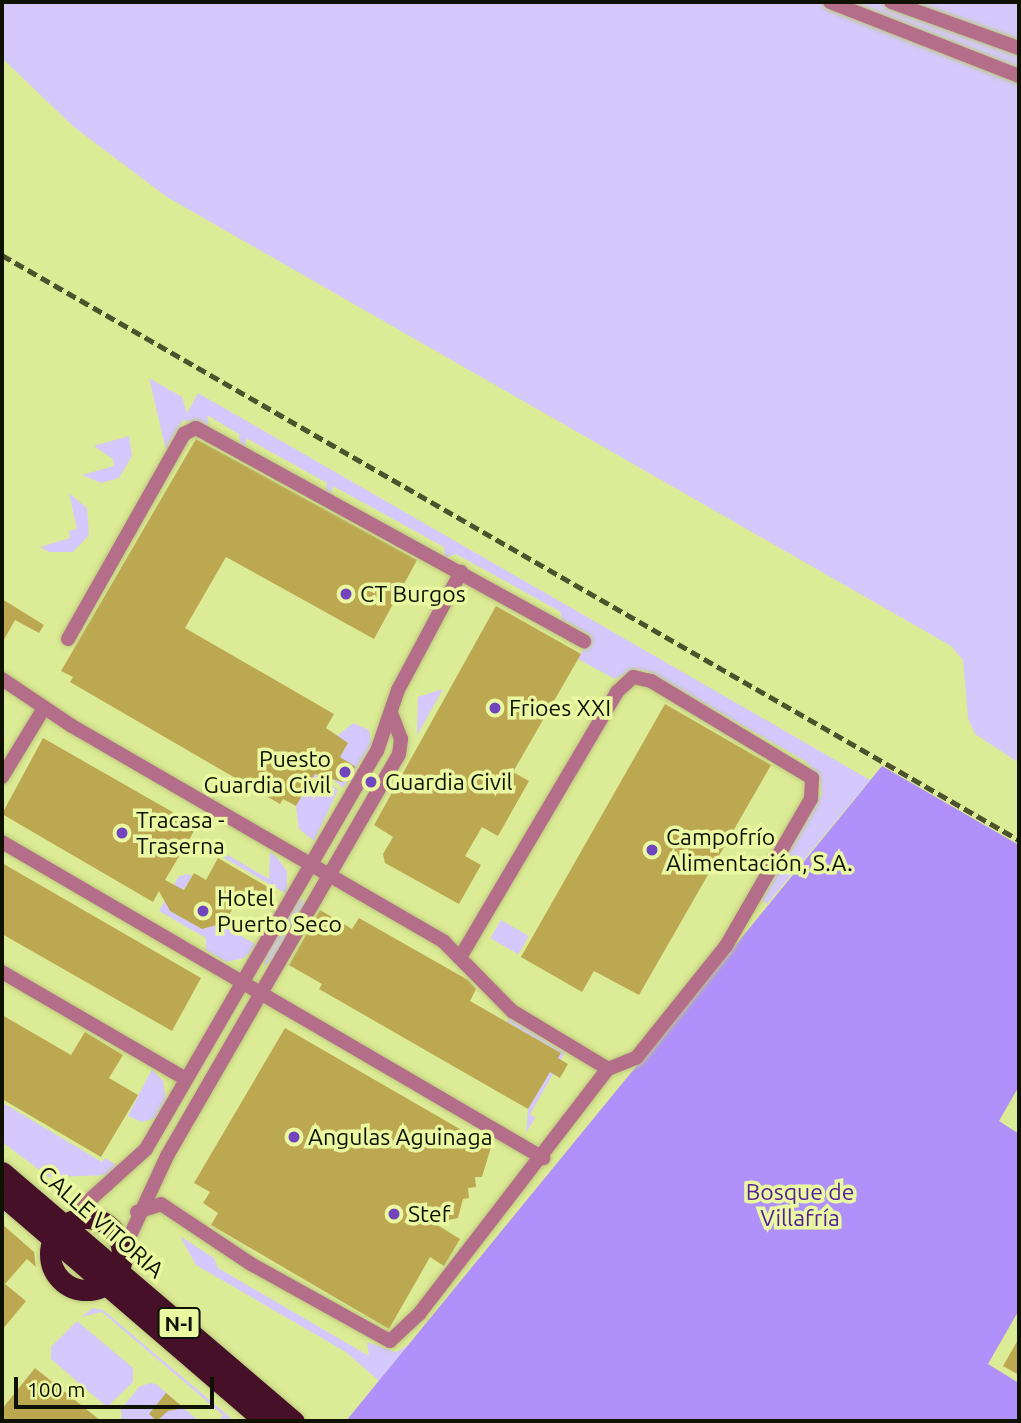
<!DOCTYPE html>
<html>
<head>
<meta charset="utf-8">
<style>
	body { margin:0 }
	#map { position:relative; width:1021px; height:1423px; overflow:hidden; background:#dceb95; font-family:Ubuntu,sans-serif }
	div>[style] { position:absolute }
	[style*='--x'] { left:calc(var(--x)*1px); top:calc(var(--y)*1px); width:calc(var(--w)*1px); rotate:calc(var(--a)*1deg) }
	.green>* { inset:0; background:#d5c8fd; transform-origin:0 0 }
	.forest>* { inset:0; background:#b090fa }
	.building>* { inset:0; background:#bda852 }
	.roads { filter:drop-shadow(0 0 2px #bbc87d) drop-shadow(0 0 2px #bbc87d) }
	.minor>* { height:14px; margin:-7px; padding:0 7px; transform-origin:7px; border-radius:7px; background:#b56e89 }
	.highway>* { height:21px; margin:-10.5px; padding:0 10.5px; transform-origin:10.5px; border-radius:10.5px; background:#461028 }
	.highway>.ring { margin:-10.5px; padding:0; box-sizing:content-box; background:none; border:21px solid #461028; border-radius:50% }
	.rail>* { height:4.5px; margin-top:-2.25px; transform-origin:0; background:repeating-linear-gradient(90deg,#4b522c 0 10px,transparent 0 15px) }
	.dots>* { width:19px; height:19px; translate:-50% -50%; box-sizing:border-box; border:4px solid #eaf8a2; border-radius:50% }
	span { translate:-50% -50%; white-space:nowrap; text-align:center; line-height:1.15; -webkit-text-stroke:7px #eaf8a2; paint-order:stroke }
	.shield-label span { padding:2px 5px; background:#eaf8a2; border:2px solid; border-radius:5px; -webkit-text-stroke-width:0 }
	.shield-label { font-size:21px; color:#0f1200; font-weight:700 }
	.poi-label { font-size:23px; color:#0f1200 }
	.left { translate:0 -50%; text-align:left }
	.right { translate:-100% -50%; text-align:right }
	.park-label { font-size:23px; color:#531e9a }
	.street-label { font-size:23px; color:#0f1200 }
	.frame { position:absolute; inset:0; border:4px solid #0f1200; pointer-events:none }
	.scale { position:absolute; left:14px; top:1377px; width:200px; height:32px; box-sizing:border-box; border:4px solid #0f1200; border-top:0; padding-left:9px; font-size:21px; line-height:24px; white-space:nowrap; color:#0f1200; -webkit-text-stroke:5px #eaf8a2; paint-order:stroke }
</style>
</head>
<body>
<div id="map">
	<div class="green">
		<i style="clip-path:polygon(2px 2px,1019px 2px,1019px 763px,975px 734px,968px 718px,963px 660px,951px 646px,167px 197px,74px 127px,2px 58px)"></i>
		<i style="clip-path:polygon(149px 378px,182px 397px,187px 413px,198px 393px,870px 780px,767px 904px,762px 900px,822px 793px,819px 775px,805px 761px,647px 671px,633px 670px,615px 679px,578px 659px,591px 636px,561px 619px,561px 612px,456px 554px,445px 558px,444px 547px,333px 486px,331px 495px,326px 492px,327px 483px,246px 438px,246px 447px,240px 444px,239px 434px,207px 415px,209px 426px,183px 420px,166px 450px)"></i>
		<i style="clip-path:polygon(129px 436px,132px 456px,119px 478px,101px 483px,82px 475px,114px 466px,113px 459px,94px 446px)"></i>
		<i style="clip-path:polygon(69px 493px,87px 508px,89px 535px,73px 552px,49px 552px,40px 547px,70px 538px,69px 531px,77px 529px)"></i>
		<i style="clip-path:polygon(443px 689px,417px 735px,418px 697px)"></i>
		<i style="clip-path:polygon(353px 723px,369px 730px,372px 744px,343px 788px,329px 776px,348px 743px,336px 737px)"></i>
		<i style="clip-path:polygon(315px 774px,338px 790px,314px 841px,299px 829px,296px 806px)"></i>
		<i style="clip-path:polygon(200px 839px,269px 879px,270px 852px,275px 855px,287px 871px,287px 894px,217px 854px,214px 858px)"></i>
		<i style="clip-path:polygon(188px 874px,192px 876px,170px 911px,202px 929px,220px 924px,257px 945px,244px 958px,226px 962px,206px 950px,206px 938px,159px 911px,179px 876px)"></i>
		<i style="clip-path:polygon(303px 899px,304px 909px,277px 957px,264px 966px,266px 950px,293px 903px)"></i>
		<i style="left:501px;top:920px;width:32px;height:21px;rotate:30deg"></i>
		<i style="clip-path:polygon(509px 1018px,565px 1053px,530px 1114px,535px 1118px,526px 1133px,528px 1109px,561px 1053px,507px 1022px)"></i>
		<i style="clip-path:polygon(152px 1069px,163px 1081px,166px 1100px,155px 1118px,142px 1122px,128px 1116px)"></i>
		<i style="clip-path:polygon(3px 1103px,102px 1162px,105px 1158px,118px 1166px,108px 1175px,49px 1177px,2px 1142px)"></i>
		<i style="clip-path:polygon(180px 1236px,214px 1258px,218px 1268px,369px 1356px,367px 1342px,396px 1352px,407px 1346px,379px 1381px,346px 1352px,196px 1265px)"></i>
		<i style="clip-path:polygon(93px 1308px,103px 1310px,231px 1418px,219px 1421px,223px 1415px,102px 1312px,81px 1317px)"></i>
		<i style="clip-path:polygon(77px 1321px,133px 1368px,133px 1382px,107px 1407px,51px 1359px,51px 1347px)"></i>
		<i style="clip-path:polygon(150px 1383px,156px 1384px,199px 1421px,122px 1421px,121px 1409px,139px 1387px)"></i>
	</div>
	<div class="forest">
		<i style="clip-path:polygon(882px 766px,1019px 845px,1019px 1086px,999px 1121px,1019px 1134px,1019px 1310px,988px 1364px,1019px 1383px,1019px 1421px,346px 1421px)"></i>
	</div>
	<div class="building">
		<i style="clip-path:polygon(196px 439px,417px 560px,374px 639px,226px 557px,185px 628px,334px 714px,326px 728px,348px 743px,340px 757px,356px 767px,342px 782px,315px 774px,296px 806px,283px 799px,280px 804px,70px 682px,73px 677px,61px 671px)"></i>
		<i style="clip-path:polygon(2px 599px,44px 625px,39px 633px,15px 620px,2px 643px)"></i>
		<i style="clip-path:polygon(496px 606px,581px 654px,513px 772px,529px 781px,498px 836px,482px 827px,465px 856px,481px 865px,459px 904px,385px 863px,383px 854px,393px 837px,374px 825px)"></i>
		<i style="clip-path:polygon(665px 704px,771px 765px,639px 995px,594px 971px,582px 992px,521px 957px)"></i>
		<i style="clip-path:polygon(43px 738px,197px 826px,165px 880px,184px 890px,194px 873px,206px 880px,218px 858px,276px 892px,270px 901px,242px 892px,229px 915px,235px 920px,202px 929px,170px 911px,159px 891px,153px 902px,2px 814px)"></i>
		<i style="clip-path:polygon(2px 863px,201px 978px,172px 1031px,2px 934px)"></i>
		<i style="clip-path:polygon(320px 910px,352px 929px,359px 918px,468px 980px,476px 989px,470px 1001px,561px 1053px,558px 1058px,568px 1064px,560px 1078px,550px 1072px,528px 1109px,319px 989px,322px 984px,289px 965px)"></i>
		<i style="clip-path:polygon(2px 1015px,71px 1055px,85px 1032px,123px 1055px,109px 1078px,138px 1095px,101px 1157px,2px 1099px)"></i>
		<i style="clip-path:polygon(285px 1028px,491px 1147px,482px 1177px,475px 1177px,476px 1187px,468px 1188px,469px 1198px,463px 1199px,458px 1218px,434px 1223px,460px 1239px,444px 1266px,430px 1257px,389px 1329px,211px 1225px,218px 1213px,203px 1203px,210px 1192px,194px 1183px)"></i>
		<i style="clip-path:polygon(2px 1224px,34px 1252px,36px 1267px,27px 1259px,5px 1284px,26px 1301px,2px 1330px)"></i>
		<i style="clip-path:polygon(1019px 1338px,1019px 1375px,1003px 1366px)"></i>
		<i style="clip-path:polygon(35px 1368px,101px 1421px,2px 1421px,2px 1409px)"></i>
		<i style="clip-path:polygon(166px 1393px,184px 1408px,168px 1411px,157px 1421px,149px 1414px)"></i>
	</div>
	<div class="roads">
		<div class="minor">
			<i style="--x:830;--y:2;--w:203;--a:21.4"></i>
			<i style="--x:891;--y:2;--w:136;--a:19.8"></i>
			<i style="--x:68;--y:639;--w:236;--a:-60.5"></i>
			<i style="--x:184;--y:434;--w:13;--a:-27"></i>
			<i style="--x:196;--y:428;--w:443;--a:28.8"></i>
			<i style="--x:2;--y:679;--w:84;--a:33.9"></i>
			<i style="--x:72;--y:726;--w:430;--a:30.1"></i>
			<i style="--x:444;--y:942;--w:97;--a:45.4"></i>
			<i style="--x:512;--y:1011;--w:112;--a:31.1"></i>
			<i style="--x:608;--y:1069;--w:31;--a:-22"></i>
			<i style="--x:637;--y:1057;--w:142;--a:-51.3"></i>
			<i style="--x:726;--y:946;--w:170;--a:-60"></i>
			<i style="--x:811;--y:799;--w:21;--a:-87"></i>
			<i style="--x:812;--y:778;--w:188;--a:-148.9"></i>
			<i style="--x:651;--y:681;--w:18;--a:-167"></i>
			<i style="--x:633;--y:677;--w:22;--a:137"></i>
			<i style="--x:617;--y:692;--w:304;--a:120.6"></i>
			<i style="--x:2;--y:777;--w:81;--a:-58.7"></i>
			<i style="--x:2;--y:842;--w:627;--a:30.29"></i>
			<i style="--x:2;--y:972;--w:213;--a:30.2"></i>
			<i style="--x:137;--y:1212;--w:25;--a:-18"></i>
			<i style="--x:161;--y:1204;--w:108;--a:33.7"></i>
			<i style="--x:251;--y:1264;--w:159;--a:29"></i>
			<i style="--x:390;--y:1341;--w:40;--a:-43"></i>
			<i style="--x:419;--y:1314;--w:309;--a:-52.4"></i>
			<i style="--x:77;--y:1219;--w:14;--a:-65"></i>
			<i style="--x:83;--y:1206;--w:85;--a:-42.1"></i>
			<i style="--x:146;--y:1149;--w:460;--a:-59.9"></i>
			<i style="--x:377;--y:751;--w:65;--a:-71"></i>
			<i style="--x:398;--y:690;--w:134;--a:-61.9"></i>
			<i style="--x:122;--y:1253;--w:107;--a:-65.1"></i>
			<i style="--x:167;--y:1156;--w:464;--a:-60"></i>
			<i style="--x:399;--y:754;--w:15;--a:-82"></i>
			<i style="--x:401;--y:739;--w:28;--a:-111"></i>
		</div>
		<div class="highway">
			<i style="--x:2;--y:1172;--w:384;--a:40.5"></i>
			<i style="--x:2;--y:1195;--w:347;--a:40.7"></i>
			<i class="ring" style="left:50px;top:1218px;width:51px;height:51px"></i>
		</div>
	</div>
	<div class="rail">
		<i style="--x:2;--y:255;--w:1173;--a:29.91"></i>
	</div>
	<div class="dots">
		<i style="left:346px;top:594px;background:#7145bd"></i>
		<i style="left:495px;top:708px;background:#7145bd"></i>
		<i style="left:345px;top:772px;background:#7145bd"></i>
		<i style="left:371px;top:782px;background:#7145bd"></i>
		<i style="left:122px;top:833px;background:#7145bd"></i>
		<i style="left:652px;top:850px;background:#7145bd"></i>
		<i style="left:203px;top:911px;background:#7145bd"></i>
		<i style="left:294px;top:1137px;background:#7145bd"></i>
		<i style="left:394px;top:1214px;background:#7145bd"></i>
	</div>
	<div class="shield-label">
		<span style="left:179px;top:1323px">N-I</span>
	</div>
	<div class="poi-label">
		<span class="left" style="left:360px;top:594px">CT Burgos</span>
		<span class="left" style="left:509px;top:708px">Frioes XXI</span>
		<span class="right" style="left:331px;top:772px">Puesto<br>Guardia Civil</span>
		<span class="left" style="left:385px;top:782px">Guardia Civil</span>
		<span class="left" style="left:136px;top:833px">Tracasa -<br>Traserna</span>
		<span class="left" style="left:666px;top:850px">Campofrío<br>Alimentación, S.A.</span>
		<span class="left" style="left:217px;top:911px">Hotel<br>Puerto Seco</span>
		<span class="left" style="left:308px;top:1137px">Angulas Aguinaga</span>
		<span class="left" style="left:408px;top:1214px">Stef</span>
	</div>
	<div class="park-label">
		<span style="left:800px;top:1205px">Bosque de<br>Villafría</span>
	</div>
	<div class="street-label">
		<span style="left:101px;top:1222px;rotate:41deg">CALLE VITORIA</span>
	</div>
	<div class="frame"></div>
	<div class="scale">100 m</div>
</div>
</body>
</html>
